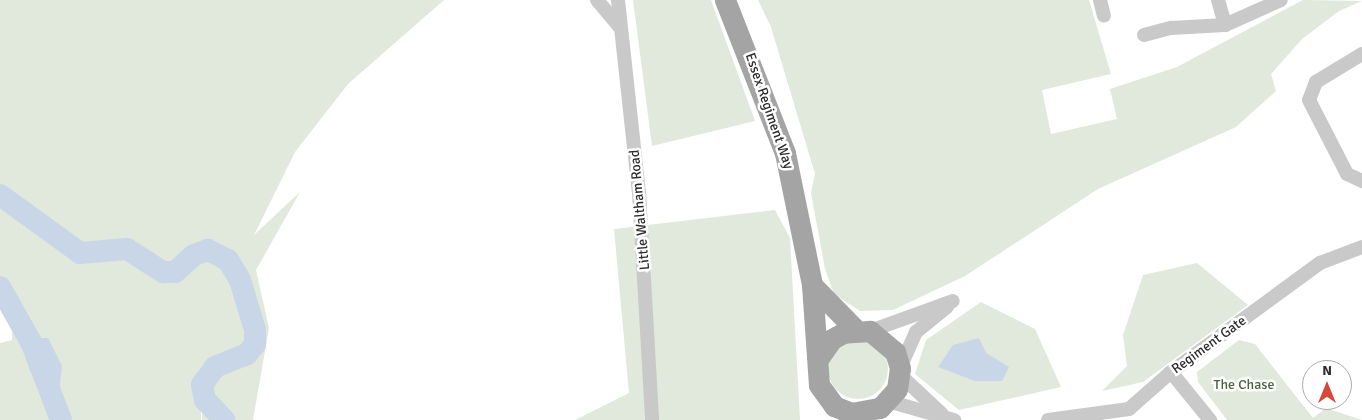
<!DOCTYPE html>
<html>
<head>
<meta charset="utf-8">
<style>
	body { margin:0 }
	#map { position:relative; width:1362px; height:420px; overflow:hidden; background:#fff; font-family:Signika,sans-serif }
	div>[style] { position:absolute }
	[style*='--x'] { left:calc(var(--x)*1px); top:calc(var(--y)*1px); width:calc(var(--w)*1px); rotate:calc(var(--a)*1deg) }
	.green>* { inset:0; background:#e0e9db }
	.round { border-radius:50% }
	.water>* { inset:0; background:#c8d6e8 }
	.river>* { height:22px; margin:-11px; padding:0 11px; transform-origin:11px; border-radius:11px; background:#c8d6e8 }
	.street>* { height:14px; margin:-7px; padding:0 7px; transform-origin:7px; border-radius:7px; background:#c9c9c9 }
	.primary>* { height:21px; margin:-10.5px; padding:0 10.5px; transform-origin:10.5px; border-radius:10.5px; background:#a4a4a4 }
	span { translate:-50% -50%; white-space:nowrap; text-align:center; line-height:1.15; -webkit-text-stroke:5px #fff; paint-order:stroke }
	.street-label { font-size:14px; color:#2c2c2c }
	.park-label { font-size:14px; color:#4a643e }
	.north { position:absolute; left:1302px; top:360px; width:50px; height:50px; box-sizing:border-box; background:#fff; border:1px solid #ababab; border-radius:50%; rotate:0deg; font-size:14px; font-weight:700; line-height:20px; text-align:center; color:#2c2c2c }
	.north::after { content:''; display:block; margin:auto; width:18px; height:22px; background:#d7483b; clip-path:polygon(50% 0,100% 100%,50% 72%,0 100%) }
</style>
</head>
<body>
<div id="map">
	<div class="green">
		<i style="clip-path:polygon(0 0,444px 0,348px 84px,295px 152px,254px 235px,300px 192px,256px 270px,269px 328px,253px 420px,202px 420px,202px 405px,215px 364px,201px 404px,201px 420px,0 420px,0 343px,12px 340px,12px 320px,0 308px)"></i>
		<i style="clip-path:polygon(633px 0,711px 0,755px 121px,652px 146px)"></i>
		<i style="clip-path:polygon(758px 0,1089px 0,1111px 74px,1042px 90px,1051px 134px,1117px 119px,1110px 89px,1177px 67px,1303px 0,1362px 1px,1339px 11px,1302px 39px,1271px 74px,1276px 91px,1236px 127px,1098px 189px,965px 276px,893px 310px,860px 311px,834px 294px,825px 269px,811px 193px,815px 174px,771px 27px)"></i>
		<i style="clip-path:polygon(775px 210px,790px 238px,800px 420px,575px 420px,629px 393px,614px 229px)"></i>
		<i style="clip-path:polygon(1197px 263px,1248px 305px,1143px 382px,1102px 391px,1127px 366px,1123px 335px,1143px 275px)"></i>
		<i style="clip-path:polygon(981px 302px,1035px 329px,1061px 387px,959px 410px,915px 374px,926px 340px)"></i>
		<i class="round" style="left:828px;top:339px;width:60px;height:60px"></i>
		<i style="clip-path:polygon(1239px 340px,1255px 344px,1313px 418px,1326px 408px,1362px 420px,1227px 420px,1198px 382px,1197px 372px)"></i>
	</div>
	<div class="water">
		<i style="clip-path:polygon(39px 338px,48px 338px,62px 366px,59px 392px,48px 400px,42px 383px,30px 371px,22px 346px)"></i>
		<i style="clip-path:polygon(979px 338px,986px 353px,1009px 367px,1002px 381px,975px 381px,938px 367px,953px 345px)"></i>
	</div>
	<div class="river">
		<i style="--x:0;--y:195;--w:99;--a:35.9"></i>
		<i style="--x:80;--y:253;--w:47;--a:-4.9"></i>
		<i style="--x:127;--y:249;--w:43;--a:32.6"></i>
		<i style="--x:163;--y:272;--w:12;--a:0"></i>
		<i style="--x:175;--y:272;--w:25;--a:-42"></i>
		<i style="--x:194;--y:255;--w:15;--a:-20"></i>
		<i style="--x:208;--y:250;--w:22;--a:27"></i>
		<i style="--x:228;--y:260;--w:23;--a:59"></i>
		<i style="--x:240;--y:280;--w:52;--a:73.3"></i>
		<i style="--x:255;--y:330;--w:14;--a:90"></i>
		<i style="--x:255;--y:344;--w:13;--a:129"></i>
		<i style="--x:247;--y:354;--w:35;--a:158"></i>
		<i style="--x:215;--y:367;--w:22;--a:126"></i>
		<i style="--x:202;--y:385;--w:15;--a:79"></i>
		<i style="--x:205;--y:400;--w:28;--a:46"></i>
		<i style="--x:0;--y:287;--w:65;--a:60.7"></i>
		<i style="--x:32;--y:344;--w:81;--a:69.1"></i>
	</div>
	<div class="street">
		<i style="--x:597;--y:0;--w:35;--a:50"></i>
		<i style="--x:618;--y:0;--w:193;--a:83.8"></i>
		<i style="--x:639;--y:192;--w:228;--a:86.7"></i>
		<i style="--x:1100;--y:0;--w:16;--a:76"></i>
		<i style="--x:1218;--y:0;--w:26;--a:74"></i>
		<i style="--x:1144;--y:35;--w:28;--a:-15"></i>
		<i style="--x:1171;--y:28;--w:54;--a:-3.2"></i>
		<i style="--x:1225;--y:25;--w:61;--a:-24.1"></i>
		<i style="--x:1362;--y:54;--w:54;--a:148.7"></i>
		<i style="--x:1316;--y:82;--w:19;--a:111"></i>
		<i style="--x:1309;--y:100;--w:83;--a:62.8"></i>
		<i style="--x:1347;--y:174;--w:17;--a:25"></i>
		<i style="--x:870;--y:331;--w:88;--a:-19.9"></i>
		<i style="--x:900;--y:368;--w:39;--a:-66"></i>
		<i style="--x:916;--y:332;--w:40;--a:-39"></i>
		<i style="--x:1171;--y:372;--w:62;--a:50.9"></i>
		<i style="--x:900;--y:375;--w:57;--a:42.9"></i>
		<i style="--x:888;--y:401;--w:69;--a:16.1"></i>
		<i style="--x:1048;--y:420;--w:82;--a:-7.7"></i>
		<i style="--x:1129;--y:409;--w:56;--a:-41.4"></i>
		<i style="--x:1171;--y:372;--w:185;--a:-36.2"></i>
		<i style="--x:1320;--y:263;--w:45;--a:-20.9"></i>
	</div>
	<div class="primary">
		<i style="--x:725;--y:0;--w:164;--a:68.6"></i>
		<i style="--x:785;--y:153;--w:135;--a:78.4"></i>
		<i style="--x:812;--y:285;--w:100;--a:86"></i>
		<i style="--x:819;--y:385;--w:26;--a:54"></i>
		<i style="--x:834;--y:406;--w:18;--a:22"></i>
		<i style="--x:851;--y:413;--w:29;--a:-10"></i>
		<i style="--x:880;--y:408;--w:25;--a:-48"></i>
		<i style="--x:897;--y:389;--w:21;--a:-82"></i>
		<i style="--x:900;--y:368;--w:17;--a:-107"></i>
		<i style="--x:895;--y:352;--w:33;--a:-140"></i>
		<i style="--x:870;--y:331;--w:27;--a:176"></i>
		<i style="--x:843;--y:333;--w:13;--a:151"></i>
		<i style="--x:832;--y:339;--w:24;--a:125"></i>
		<i style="--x:812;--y:285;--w:63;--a:45.6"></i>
	</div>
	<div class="street-label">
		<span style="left:769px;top:111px;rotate:71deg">Essex Regiment Way</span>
		<span style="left:640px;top:210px;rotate:-95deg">Little Waltham Road</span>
		<span style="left:1209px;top:345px;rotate:-36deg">Regiment Gate</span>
	</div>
	<div class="park-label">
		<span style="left:1244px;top:385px">The Chase</span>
	</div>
	<div class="north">N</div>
</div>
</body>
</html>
